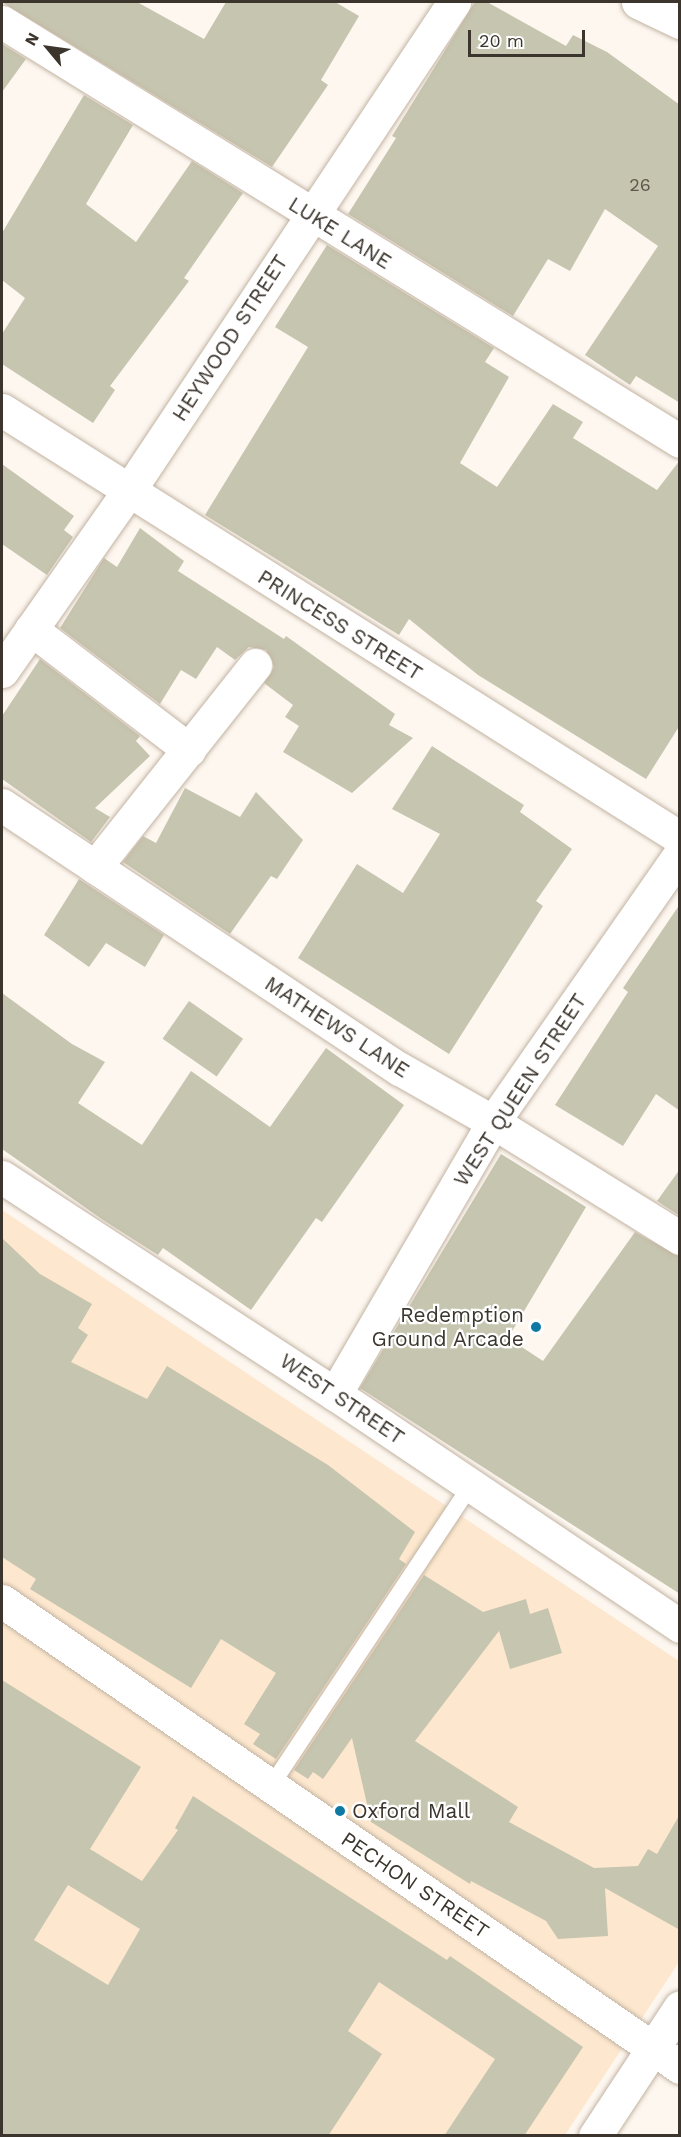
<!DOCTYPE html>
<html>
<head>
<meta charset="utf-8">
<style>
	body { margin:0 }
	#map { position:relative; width:681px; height:2137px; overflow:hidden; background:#fdf7f0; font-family:"Work Sans",sans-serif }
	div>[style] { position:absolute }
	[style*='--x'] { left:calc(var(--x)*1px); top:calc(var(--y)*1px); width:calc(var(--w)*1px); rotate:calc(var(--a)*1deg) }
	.built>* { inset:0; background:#fde8cf }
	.building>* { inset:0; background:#c6c5af; transform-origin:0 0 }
	.roads { filter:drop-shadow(0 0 2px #c2b3a2) drop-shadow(0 0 2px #c2b3a2) }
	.service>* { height:16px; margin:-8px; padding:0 8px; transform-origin:8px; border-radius:8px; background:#fff }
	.minor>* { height:33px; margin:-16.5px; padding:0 16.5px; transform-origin:16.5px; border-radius:16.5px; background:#fff }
	.tertiary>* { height:33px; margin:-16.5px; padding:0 16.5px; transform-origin:16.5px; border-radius:16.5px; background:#fff }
	.dots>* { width:16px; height:16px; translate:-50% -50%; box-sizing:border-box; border:3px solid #fff; border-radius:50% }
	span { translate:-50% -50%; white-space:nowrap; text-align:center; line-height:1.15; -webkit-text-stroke:4.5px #fff; paint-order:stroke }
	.number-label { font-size:18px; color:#5e594e }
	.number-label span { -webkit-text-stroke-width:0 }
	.street-label { font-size:21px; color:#3b352d }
	.poi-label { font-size:21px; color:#3b352d }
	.right { translate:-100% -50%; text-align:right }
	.left { translate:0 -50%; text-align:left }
	.frame { position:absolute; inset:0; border:3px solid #3b352d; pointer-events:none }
	.north { position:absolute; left:18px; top:18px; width:60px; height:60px; -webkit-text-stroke:4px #fff; paint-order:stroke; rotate:299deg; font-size:16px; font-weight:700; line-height:24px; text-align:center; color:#3b352d }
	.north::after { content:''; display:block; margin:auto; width:21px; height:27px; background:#3b352d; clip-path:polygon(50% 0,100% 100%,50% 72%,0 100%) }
	.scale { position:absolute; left:468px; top:30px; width:117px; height:27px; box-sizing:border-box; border:3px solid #3b352d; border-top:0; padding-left:8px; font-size:18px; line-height:21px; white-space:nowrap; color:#3b352d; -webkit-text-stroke:4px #fff; paint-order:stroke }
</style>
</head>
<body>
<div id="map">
	<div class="built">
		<i style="clip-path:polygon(2px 1210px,679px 1661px,679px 1962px,565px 2135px,2px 2135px)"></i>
	</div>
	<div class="building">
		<i style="clip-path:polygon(2px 2px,137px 2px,204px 39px,226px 2px,335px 2px,359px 16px,321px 80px,328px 85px,272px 167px)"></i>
		<i style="clip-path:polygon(475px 2px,487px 2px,566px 46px,573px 35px,607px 52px,680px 105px,680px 403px,636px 376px,630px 385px,585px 355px,658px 246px,605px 209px,570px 271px,548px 259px,513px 316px,348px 214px,396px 138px,392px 136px)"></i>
		<i style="clip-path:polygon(2px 44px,26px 59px,2px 92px)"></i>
		<i style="clip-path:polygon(84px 95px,133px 125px,86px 204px,136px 242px,192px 161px,243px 193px,184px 278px,189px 281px,110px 386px,115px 390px,93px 423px,2px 364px,2px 334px,25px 298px,2px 280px,2px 233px)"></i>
		<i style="clip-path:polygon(327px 245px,494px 348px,485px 362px,509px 377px,460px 463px,497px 487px,553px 404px,583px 422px,573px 438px,657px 490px,680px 460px,680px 725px,646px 779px,478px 675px,409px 619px,399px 635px,205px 515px,308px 347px,275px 327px)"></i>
		<i style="clip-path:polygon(2px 464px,74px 516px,64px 530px,73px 537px,47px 575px,2px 544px)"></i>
		<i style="clip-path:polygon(140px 528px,184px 561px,178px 571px,284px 639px,286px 636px,395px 714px,389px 725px,413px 738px,352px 793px,283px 752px,299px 726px,285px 717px,293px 705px,264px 683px,274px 667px,266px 650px,249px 647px,235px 660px,217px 647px,196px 679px,181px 670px,160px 704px,60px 628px,104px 558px,117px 567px)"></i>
		<i style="clip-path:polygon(40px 659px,140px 736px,136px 741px,150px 756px,95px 808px,110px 817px,91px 842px,2px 779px,2px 716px)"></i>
		<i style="clip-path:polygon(432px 746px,524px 805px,520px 812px,572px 849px,536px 901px,543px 906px,449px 1054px,298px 958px,357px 864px,403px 893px,440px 834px,392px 809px)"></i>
		<i style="clip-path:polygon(185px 788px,240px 817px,256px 792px,303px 840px,277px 879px,271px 876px,230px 934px,123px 862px,143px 836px,156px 843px)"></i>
		<i style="clip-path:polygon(79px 879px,164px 935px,145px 967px,106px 943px,89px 967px,44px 935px)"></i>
		<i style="clip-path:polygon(680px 904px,680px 1111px,656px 1094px,623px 1146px,555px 1105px,628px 992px,623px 988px)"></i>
		<i style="clip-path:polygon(2px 993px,72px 1044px,105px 1062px,78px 1103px,142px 1145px,191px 1071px,270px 1127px,326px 1048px,404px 1105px,322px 1222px,316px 1218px,251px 1310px,163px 1248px,158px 1255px,103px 1220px,2px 1149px)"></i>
		<i style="left:189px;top:1001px;width:66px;height:46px;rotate:35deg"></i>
		<i style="clip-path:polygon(501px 1154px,586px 1207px,508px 1338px,543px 1361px,635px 1232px,680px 1257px,680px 1594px,360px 1388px)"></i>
		<i style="clip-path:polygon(680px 1169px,680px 1216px,657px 1201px)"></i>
		<i style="clip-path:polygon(2px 1238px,40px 1274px,92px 1304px,78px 1328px,88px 1335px,71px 1362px,147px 1399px,167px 1366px,328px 1465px,415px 1532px,399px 1559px,406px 1564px,276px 1759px,253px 1744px,260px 1734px,244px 1724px,276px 1673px,221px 1639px,191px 1688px,30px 1589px,36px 1579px,2px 1557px)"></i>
		<i style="clip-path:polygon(424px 1575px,483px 1612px,526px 1599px,530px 1614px,548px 1608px,562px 1653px,510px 1669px,499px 1631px,415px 1741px,518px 1807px,509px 1822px,594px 1868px,638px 1866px,648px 1849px,657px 1854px,680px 1814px,680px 1930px,605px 1888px,608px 1936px,558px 1939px,546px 1921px,471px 1881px,470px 1884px,371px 1822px,352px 1738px,323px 1779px,313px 1772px,308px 1779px,294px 1770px)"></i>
		<i style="clip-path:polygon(evenodd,2px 1680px,141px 1767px,90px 1849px,142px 1881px,178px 1830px,175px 1828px,193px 1796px,447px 1960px,450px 1956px,583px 2047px,524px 2136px,444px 2136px,495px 2059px,379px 1982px,348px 2031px,382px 2054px,328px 2136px,2px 2136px,2px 1680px,68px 1885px,140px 1929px,108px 1985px,34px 1940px,68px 1885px)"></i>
	</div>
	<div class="roads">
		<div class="service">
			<i style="--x:271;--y:1786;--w:361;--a:-56.4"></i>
		</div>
		<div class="minor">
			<i style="--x:2;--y:22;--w:797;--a:31.72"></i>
			<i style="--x:2;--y:410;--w:802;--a:32.26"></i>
			<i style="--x:31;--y:629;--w:199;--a:37.4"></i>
			<i style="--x:2;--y:671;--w:219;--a:-54.9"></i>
			<i style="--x:128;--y:492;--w:589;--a:-56.36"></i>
			<i style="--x:2;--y:805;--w:478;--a:33.6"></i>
			<i style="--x:400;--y:1069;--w:107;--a:29.7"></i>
			<i style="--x:493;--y:1122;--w:220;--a:31.8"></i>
			<i style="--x:95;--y:867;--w:258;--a:-51.6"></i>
			<i style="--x:2;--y:1177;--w:397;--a:33.1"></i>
			<i style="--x:335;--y:1394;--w:416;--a:33.9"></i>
			<i style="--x:335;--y:1394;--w:315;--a:-59.8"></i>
			<i style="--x:493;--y:1122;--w:327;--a:-55.1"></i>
			<i style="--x:2;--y:1601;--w:823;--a:34.5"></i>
			<i style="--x:595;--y:2136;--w:154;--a:-56.6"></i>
		</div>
		<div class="tertiary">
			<i style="--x:638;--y:2;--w:47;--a:25.5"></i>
		</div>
	</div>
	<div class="dots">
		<i style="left:536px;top:1327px;background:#0f79a3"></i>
		<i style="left:340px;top:1811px;background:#0f79a3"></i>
	</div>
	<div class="number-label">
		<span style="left:640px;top:185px">26</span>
	</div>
	<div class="street-label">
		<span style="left:340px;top:233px;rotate:32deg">LUKE LANE</span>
		<span style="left:230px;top:338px;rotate:-57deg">HEYWOOD STREET</span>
		<span style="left:340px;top:625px;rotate:32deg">PRINCESS STREET</span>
		<span style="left:337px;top:1027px;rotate:33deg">MATHEWS LANE</span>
		<span style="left:520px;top:1090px;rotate:-57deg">WEST QUEEN STREET</span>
		<span style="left:342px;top:1399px;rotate:34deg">WEST STREET</span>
		<span style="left:415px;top:1885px;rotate:34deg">PECHON STREET</span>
	</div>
	<div class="poi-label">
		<span class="right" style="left:524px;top:1327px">Redemption<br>Ground Arcade</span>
		<span class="left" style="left:352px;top:1811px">Oxford Mall</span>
	</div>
	<div class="frame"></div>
	<div class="north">N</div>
	<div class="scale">20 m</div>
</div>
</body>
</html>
